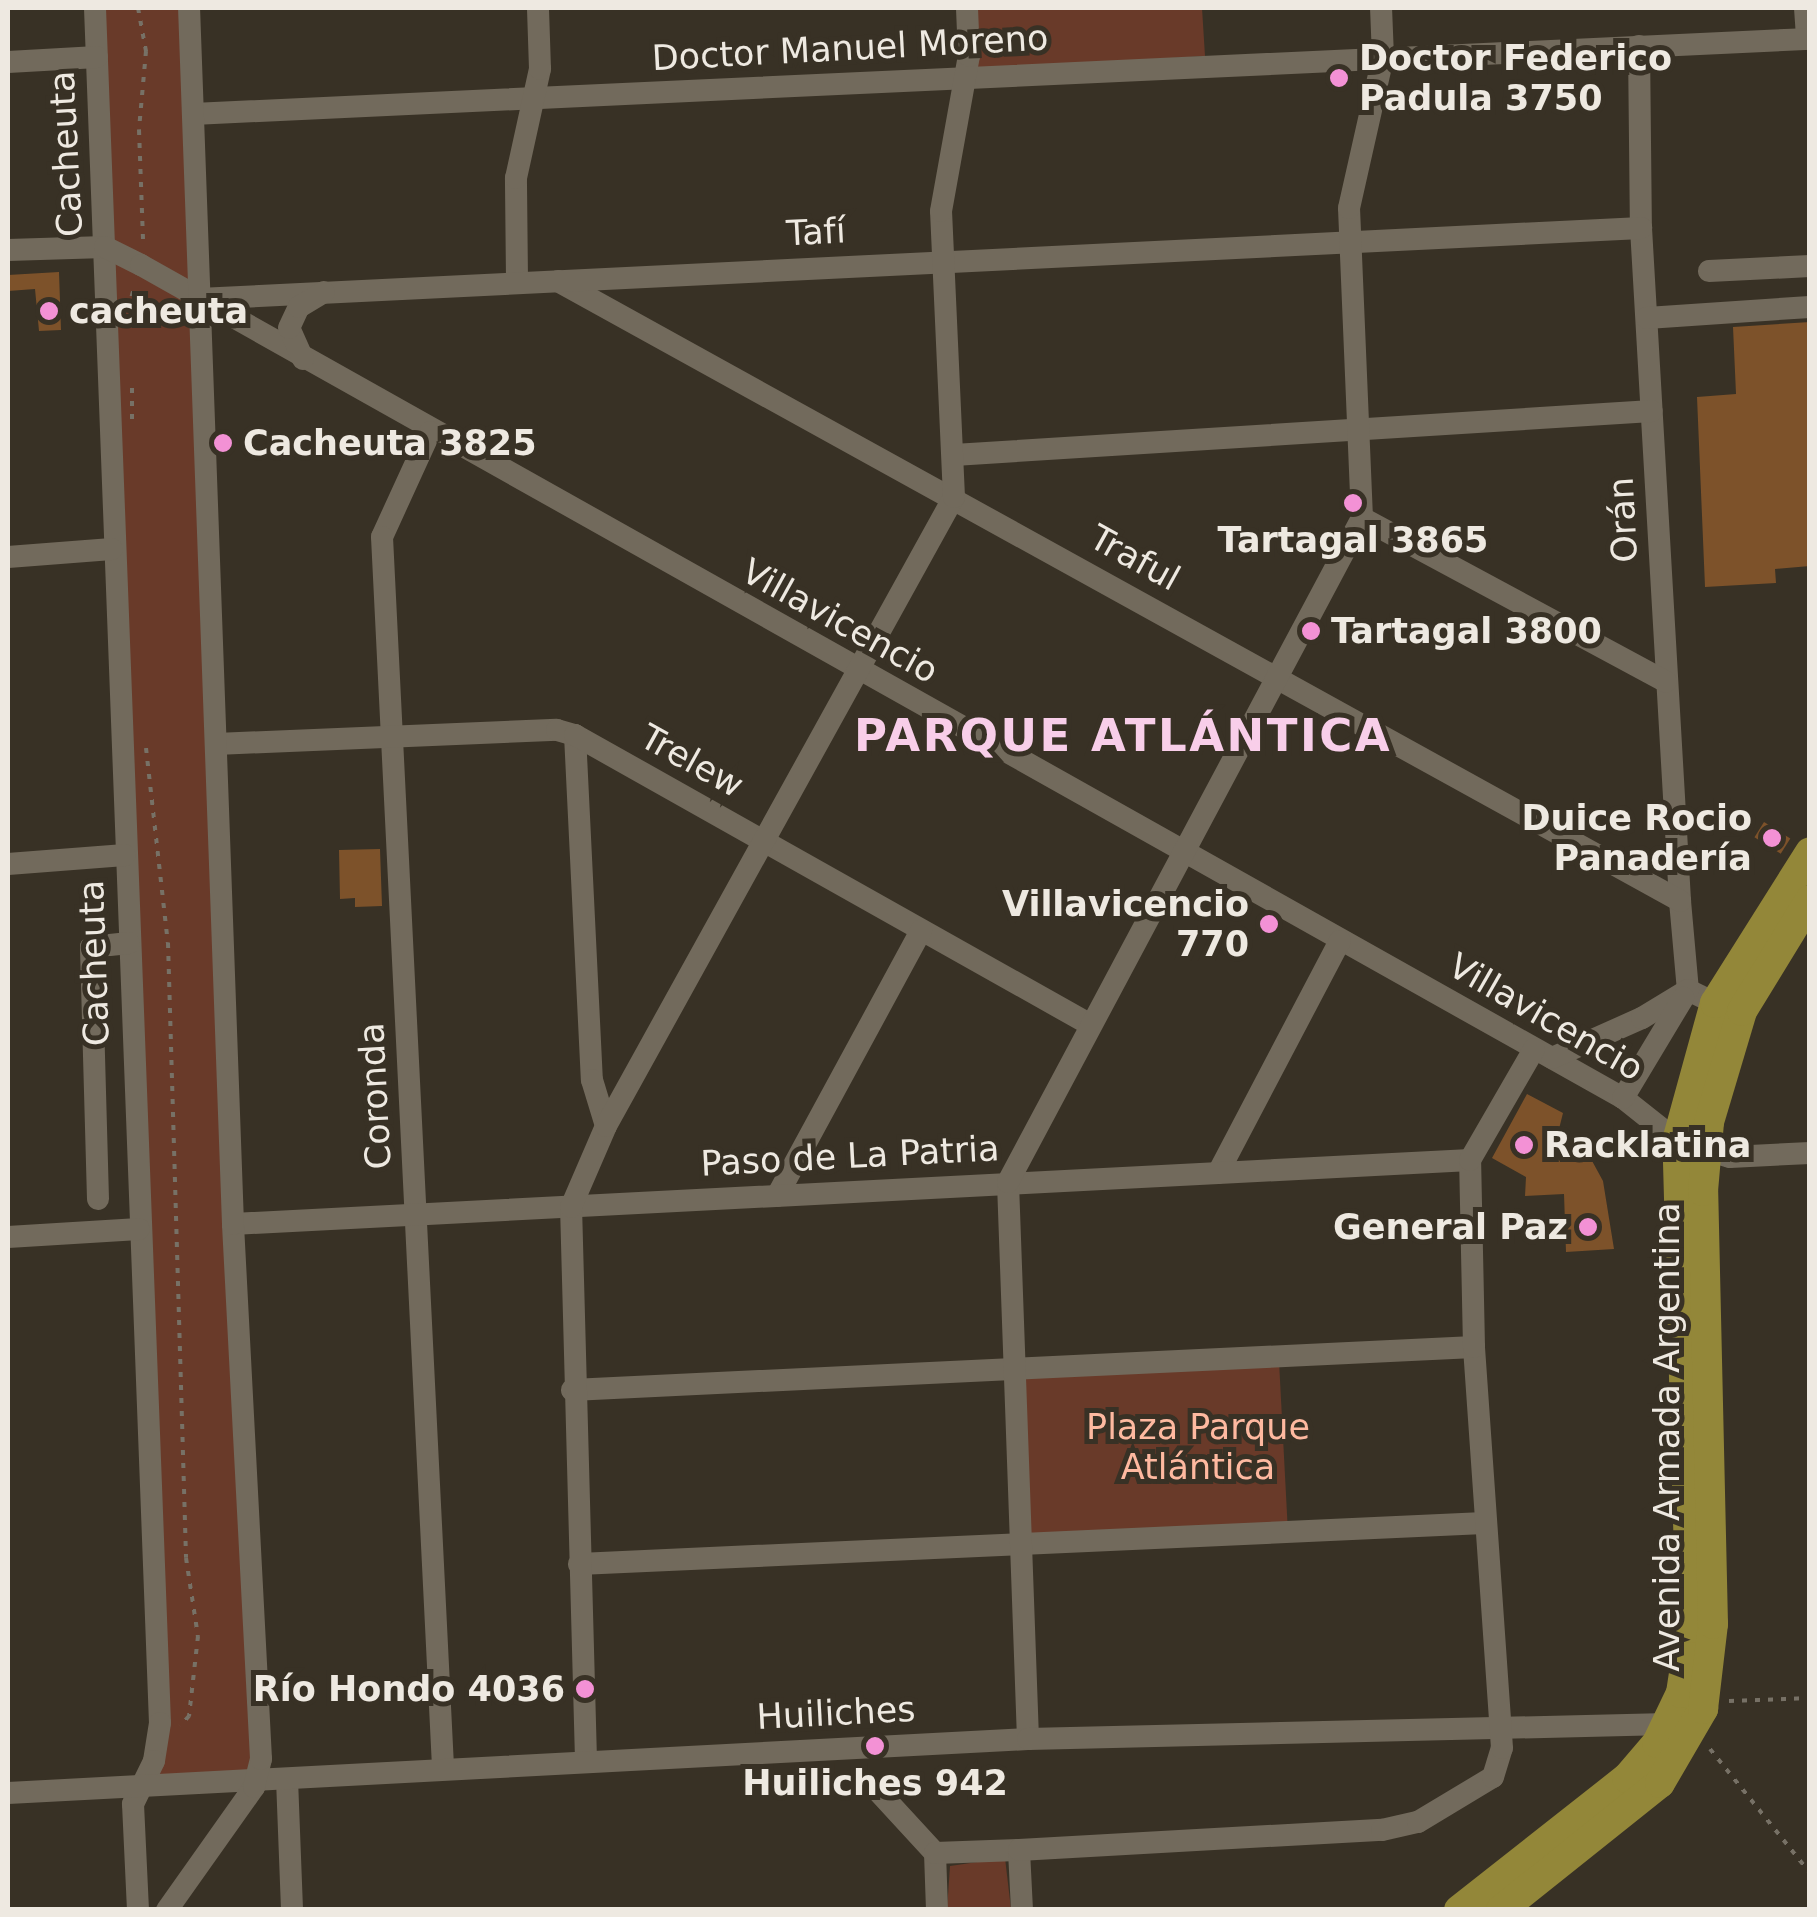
<!DOCTYPE html>
<html>
<head>
<meta charset="utf-8">
<style>
	body { margin:0 }
	#map { position:relative; width:1817px; height:1917px; overflow:hidden; background:#383125; font-family:"DejaVu Sans",sans-serif }
	div>[style] { position:absolute }
	[style*='--x'] { left:calc(var(--x)*1px); top:calc(var(--y)*1px); width:calc(var(--w)*1px); rotate:calc(var(--a)*1deg) }
	.green>* { inset:0; background:#693a29; transform-origin:0 0 }
	.building>* { inset:0; background:#7d522a; transform-origin:0 0 }
	.path>* { height:4px; margin-top:-2px; transform-origin:0; background:repeating-linear-gradient(90deg,#777166 0 5px,transparent 0 13px) }
	.minor>* { height:22px; margin:-11px; padding:0 11px; transform-origin:11px; border-radius:11px; background:#726a5c }
	.major>* { height:30px; margin:-15px; padding:0 15px; transform-origin:15px; border-radius:15px; background:#938739 }
	.dots>* { width:28px; height:28px; translate:-50% -50%; box-sizing:border-box; border:5px solid #383125; border-radius:50% }
	span { translate:-50% -50%; white-space:nowrap; text-align:center; line-height:1.15; -webkit-text-stroke:10px #383125; paint-order:stroke }
	.street-label { font-size:35px; color:#eee9e1 }
	.poi-label { font-size:35px; color:#eee9e1; font-weight:700 }
	.left { translate:0 -50%; text-align:left }
	.right { translate:-100% -50%; text-align:right }
	.park-label { font-size:35px; color:#feb9a0 }
	.district-label { font-size:45px; color:#f8cee9; font-weight:700; letter-spacing:2.5px }
	.frame { position:absolute; inset:0; border:10px solid #eee9e1; pointer-events:none }
</style>
</head>
<body>
<div id="map">
	<div class="green">
		<i style="clip-path:polygon(95px 8px,189px 8px,259px 1780px,147px 1783px,154px 1761px)"></i>
		<i style="clip-path:polygon(974px 8px,1202px 8px,1205px 56px,978px 70px)"></i>
		<i style="left:1279px;top:1361px;width:165px;height:258px;rotate:87deg"></i>
		<i style="clip-path:polygon(1005px 1858px,1011px 1909px,947px 1910px,950px 1866px)"></i>
	</div>
	<div class="building">
		<i style="clip-path:polygon(59px 272px,61px 330px,39px 331px,35px 289px,8px 291px,8px 275px)"></i>
		<i style="clip-path:polygon(1810px 322px,1810px 566px,1775px 569px,1776px 583px,1705px 587px,1697px 397px,1736px 394px,1733px 327px)"></i>
		<i style="left:1764px;top:822px;width:31px;height:18px;rotate:32deg"></i>
		<i style="clip-path:polygon(380px 849px,382px 906px,355px 907px,355px 898px,340px 899px,339px 850px)"></i>
		<i style="clip-path:polygon(1527px 1094px,1563px 1113px,1558px 1133px,1591px 1159px,1603px 1181px,1614px 1249px,1566px 1252px,1564px 1194px,1525px 1196px,1526px 1177px,1492px 1158px)"></i>
	</div>
	<div class="path">
		<i style="--x:138;--y:8;--w:44;--a:79.5"></i>
		<i style="--x:146;--y:51;--w:79;--a:95.1"></i>
		<i style="--x:139;--y:130;--w:111;--a:87.9"></i>
		<i style="--x:128;--y:309;--w:25;--a:-74"></i>
		<i style="--x:132;--y:388;--w:34;--a:90"></i>
		<i style="--x:146;--y:748;--w:196;--a:83.6"></i>
		<i style="--x:168;--y:943;--w:615;--a:88.32"></i>
		<i style="--x:186;--y:1558;--w:79;--a:81.3"></i>
		<i style="--x:198;--y:1636;--w:81;--a:96.4"></i>
		<i style="--x:189;--y:1716;--w:13;--a:132"></i>
		<i style="--x:1729;--y:1701;--w:81;--a:-2.1"></i>
		<i style="--x:1710;--y:1749;--w:159;--a:51.1"></i>
	</div>
	<div class="minor">
		<i style="--x:95;--y:8;--w:1716;--a:87.83"></i>
		<i style="--x:160;--y:1723;--w:38;--a:99"></i>
		<i style="--x:154;--y:1761;--w:48;--a:116"></i>
		<i style="--x:133;--y:1804;--w:106;--a:87.3"></i>
		<i style="--x:1805;--y:8;--w:31;--a:86"></i>
		<i style="--x:1639;--y:46;--w:182;--a:89.4"></i>
		<i style="--x:1641;--y:228;--w:674;--a:86.68"></i>
		<i style="--x:1680;--y:901;--w:89;--a:84.9"></i>
		<i style="--x:1688;--y:990;--w:30;--a:26"></i>
		<i style="--x:8;--y:62;--w:89;--a:-3.2"></i>
		<i style="--x:193;--y:114;--w:1619;--a:-2.66"></i>
		<i style="--x:8;--y:250;--w:97;--a:-1.8"></i>
		<i style="--x:105;--y:247;--w:40;--a:26.6"></i>
		<i style="--x:141;--y:265;--w:1700;--a:29.34"></i>
		<i style="--x:1623;--y:1098;--w:69;--a:38.5"></i>
		<i style="--x:1677;--y:1141;--w:55;--a:16.8"></i>
		<i style="--x:1730;--y:1157;--w:80;--a:-2.9"></i>
		<i style="--x:1709;--y:271;--w:101;--a:-2.8"></i>
		<i style="--x:517;--y:280;--w:102;--a:-90.6"></i>
		<i style="--x:516;--y:178;--w:112;--a:-77.6"></i>
		<i style="--x:540;--y:69;--w:61;--a:-91.9"></i>
		<i style="--x:558;--y:281;--w:1282;--a:28.92"></i>
		<i style="--x:199;--y:299;--w:1444;--a:-2.82"></i>
		<i style="--x:1647;--y:318;--w:163;--a:-3.9"></i>
		<i style="--x:303;--y:359;--w:34;--a:-114"></i>
		<i style="--x:289;--y:328;--w:23;--a:-65"></i>
		<i style="--x:299;--y:307;--w:29;--a:-31"></i>
		<i style="--x:430;--y:432;--w:115;--a:114.6"></i>
		<i style="--x:382;--y:537;--w:1233;--a:87.16"></i>
		<i style="--x:954;--y:455;--w:699;--a:-3.61"></i>
		<i style="--x:1362;--y:518;--w:345;--a:28.3"></i>
		<i style="--x:8;--y:557;--w:104;--a:-4.4"></i>
		<i style="--x:575;--y:735;--w:345;--a:87.2"></i>
		<i style="--x:592;--y:1080;--w:48;--a:73.1"></i>
		<i style="--x:216;--y:744;--w:341;--a:-2.4"></i>
		<i style="--x:557;--y:730;--w:19;--a:16"></i>
		<i style="--x:575;--y:735;--w:590;--a:29.35"></i>
		<i style="--x:8;--y:864;--w:117;--a:-4.4"></i>
		<i style="--x:1552;--y:1058;--w:98;--a:-24"></i>
		<i style="--x:1642;--y:1018;--w:54;--a:-31.3"></i>
		<i style="--x:1623;--y:1098;--w:117;--a:-59"></i>
		<i style="--x:1218;--y:1173;--w:262;--a:-62.3"></i>
		<i style="--x:777;--y:1196;--w:302;--a:-61.5"></i>
		<i style="--x:98;--y:1199;--w:252;--a:-91.6"></i>
		<i style="--x:91;--y:947;--w:38;--a:-6"></i>
		<i style="--x:233;--y:1224;--w:1239;--a:-2.96"></i>
		<i style="--x:8;--y:1237;--w:131;--a:-3.5"></i>
		<i style="--x:572;--y:1390;--w:903;--a:-2.73"></i>
		<i style="--x:579;--y:1564;--w:906;--a:-2.59"></i>
		<i style="--x:1028;--y:1739;--w:557;--a:-92.06"></i>
		<i style="--x:1008;--y:1182;--w:752;--a:-61.94"></i>
		<i style="--x:1362;--y:518;--w:310;--a:-92.4"></i>
		<i style="--x:1349;--y:208;--w:155;--a:-77.3"></i>
		<i style="--x:1383;--y:57;--w:49;--a:-92.3"></i>
		<i style="--x:586;--y:1760;--w:553;--a:-91.55"></i>
		<i style="--x:571;--y:1207;--w:88;--a:-66.6"></i>
		<i style="--x:606;--y:1126;--w:719;--a:-61.05"></i>
		<i style="--x:954;--y:497;--w:286;--a:-92.6"></i>
		<i style="--x:941;--y:211;--w:158;--a:-79.8"></i>
		<i style="--x:969;--y:56;--w:48;--a:-92.4"></i>
		<i style="--x:287;--y:1779;--w:131;--a:87.8"></i>
		<i style="--x:877;--y:1790;--w:86;--a:47.4"></i>
		<i style="--x:8;--y:1793;--w:1021;--a:-3.03"></i>
		<i style="--x:1028;--y:1739;--w:640;--a:-1.34"></i>
		<i style="--x:167;--y:1910;--w:151;--a:-54.7"></i>
		<i style="--x:254;--y:1787;--w:29;--a:-76"></i>
		<i style="--x:261;--y:1759;--w:536;--a:-93"></i>
		<i style="--x:233;--y:1224;--w:1217;--a:-92.07"></i>
		<i style="--x:937;--y:1910;--w:57;--a:-92"></i>
		<i style="--x:935;--y:1853;--w:84;--a:-2"></i>
		<i style="--x:1022;--y:1910;--w:60;--a:-92.9"></i>
		<i style="--x:1019;--y:1850;--w:364;--a:-3.2"></i>
		<i style="--x:1382;--y:1830;--w:37;--a:-13"></i>
		<i style="--x:1418;--y:1822;--w:87;--a:-31"></i>
		<i style="--x:1493;--y:1777;--w:30;--a:-73"></i>
		<i style="--x:1502;--y:1748;--w:402;--a:-94"></i>
		<i style="--x:1474;--y:1347;--w:187;--a:-91.2"></i>
		<i style="--x:1470;--y:1160;--w:128;--a:-60"></i>
	</div>
	<div class="major">
		<i style="--x:1459;--y:1910;--w:214;--a:-38.2"></i>
		<i style="--x:1627;--y:1778;--w:46;--a:-49.4"></i>
		<i style="--x:1657;--y:1743;--w:55;--a:-64.4"></i>
		<i style="--x:1681;--y:1693;--w:66;--a:-81.3"></i>
		<i style="--x:1691;--y:1628;--w:487;--a:-91.6"></i>
		<i style="--x:1677;--y:1141;--w:143;--a:-74.6"></i>
		<i style="--x:1715;--y:1003;--w:178;--a:-57.8"></i>
		<i style="--x:1501;--y:1910;--w:203;--a:-38.6"></i>
		<i style="--x:1660;--y:1783;--w:86;--a:-59.8"></i>
		<i style="--x:1703;--y:1709;--w:86;--a:-83.3"></i>
		<i style="--x:1713;--y:1624;--w:433;--a:-91.3"></i>
		<i style="--x:1703;--y:1191;--w:69;--a:-85"></i>
		<i style="--x:1709;--y:1122;--w:116;--a:-73.4"></i>
		<i style="--x:1742;--y:1011;--w:130;--a:-58.5"></i>
	</div>
	<div class="dots">
		<i style="left:1339px;top:78px;background:#f391d5"></i>
		<i style="left:49px;top:311px;background:#f391d5"></i>
		<i style="left:223px;top:443px;background:#f391d5"></i>
		<i style="left:1353px;top:503px;background:#f391d5"></i>
		<i style="left:1311px;top:631px;background:#f391d5"></i>
		<i style="left:1772px;top:838px;background:#f391d5"></i>
		<i style="left:1269px;top:924px;background:#f391d5"></i>
		<i style="left:1524px;top:1145px;background:#f391d5"></i>
		<i style="left:1588px;top:1227px;background:#f391d5"></i>
		<i style="left:585px;top:1689px;background:#f391d5"></i>
		<i style="left:875px;top:1746px;background:#f391d5"></i>
	</div>
	<div class="street-label">
		<span style="left:850px;top:48px;rotate:-3deg">Doctor Manuel Moreno</span>
		<span style="left:66px;top:154px;rotate:-93deg">Cacheuta</span>
		<span style="left:816px;top:232px;rotate:-3deg">Tafí</span>
		<span style="left:1623px;top:520px;rotate:-93deg">Orán</span>
		<span style="left:1135px;top:558px;rotate:29deg">Traful</span>
		<span style="left:840px;top:621px;rotate:29deg">Villavicencio</span>
		<span style="left:692px;top:761px;rotate:29deg">Trelew</span>
		<span style="left:94px;top:963px;rotate:-92deg">Cacheuta</span>
		<span style="left:1546px;top:1017px;rotate:30deg">Villavicencio</span>
		<span style="left:375px;top:1096px;rotate:-93deg">Coronda</span>
		<span style="left:850px;top:1156px;rotate:-3deg">Paso de La Patria</span>
		<span style="left:1667px;top:1437px;rotate:-90deg">Avenida Armada Argentina</span>
		<span style="left:836px;top:1713px;rotate:-3deg">Huiliches</span>
	</div>
	<div class="poi-label">
		<span class="left" style="left:1359px;top:78px">Doctor Federico<br>Padula 3750</span>
		<span class="left" style="left:69px;top:311px">cacheuta</span>
		<span class="left" style="left:243px;top:443px">Cacheuta 3825</span>
		<span style="left:1353px;top:540px">Tartagal 3865</span>
		<span class="left" style="left:1331px;top:631px">Tartagal 3800</span>
		<span class="right" style="left:1752px;top:838px">Duice Rocio<br>Panadería</span>
		<span class="right" style="left:1249px;top:924px">Villavicencio<br>770</span>
		<span class="left" style="left:1544px;top:1145px">Racklatina</span>
		<span class="right" style="left:1568px;top:1227px">General Paz</span>
		<span class="right" style="left:565px;top:1689px">Río Hondo 4036</span>
		<span style="left:875px;top:1783px">Huiliches 942</span>
	</div>
	<div class="park-label">
		<span style="left:1198px;top:1447px">Plaza Parque<br>Atlántica</span>
	</div>
	<div class="district-label">
		<span style="left:1123px;top:736px">PARQUE ATLÁNTICA</span>
	</div>
	<div class="frame"></div>
</div>
</body>
</html>
